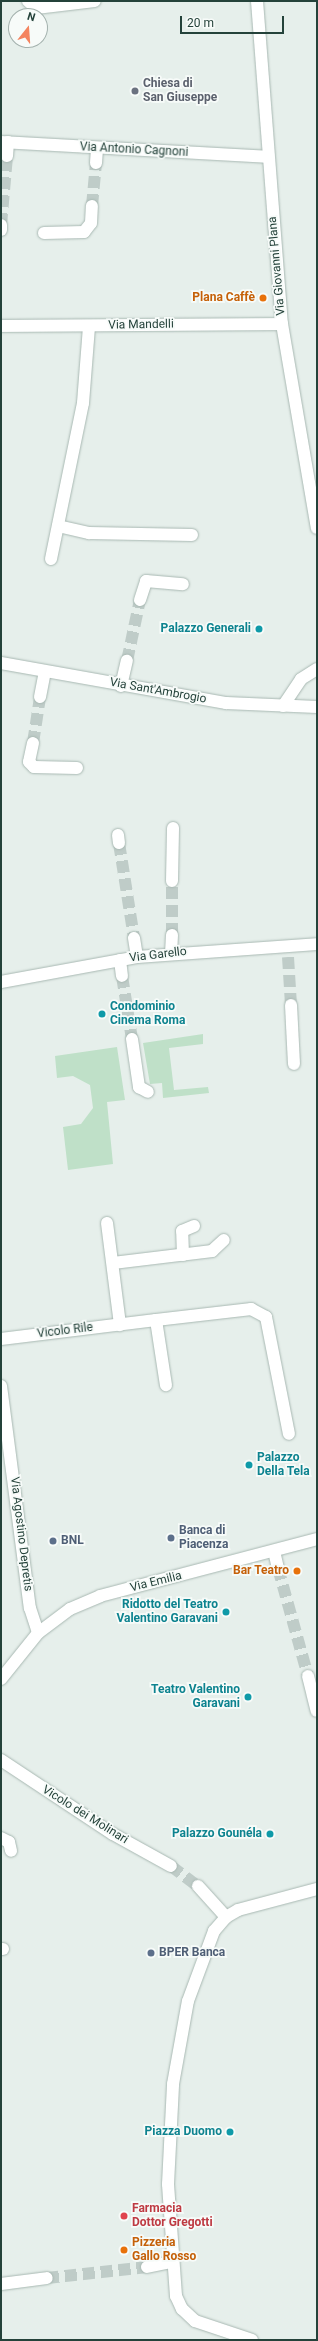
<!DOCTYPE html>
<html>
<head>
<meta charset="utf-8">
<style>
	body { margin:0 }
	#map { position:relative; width:318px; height:2341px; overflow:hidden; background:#e6efeb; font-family:Roboto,sans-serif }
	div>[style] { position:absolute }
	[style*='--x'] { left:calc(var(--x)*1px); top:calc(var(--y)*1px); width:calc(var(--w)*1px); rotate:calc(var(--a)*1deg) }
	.green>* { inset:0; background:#bfe0c8 }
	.minor-tunnel>* { height:12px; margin-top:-6px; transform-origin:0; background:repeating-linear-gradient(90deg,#bfccc8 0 12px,transparent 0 18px) }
	.roads { filter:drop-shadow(0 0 1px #a8b8b2) drop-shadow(0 0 1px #a8b8b2) }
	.minor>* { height:12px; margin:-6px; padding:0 6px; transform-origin:6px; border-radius:6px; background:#fff }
	.dots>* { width:11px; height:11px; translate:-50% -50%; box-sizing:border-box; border:2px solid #f7fbf9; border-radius:50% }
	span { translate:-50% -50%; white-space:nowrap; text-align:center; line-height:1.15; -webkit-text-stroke:3.5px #f7fbf9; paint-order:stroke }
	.worship-label { font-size:12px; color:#5b616d; font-weight:700 }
	.left { translate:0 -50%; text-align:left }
	.street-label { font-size:12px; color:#24423a }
	.food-label { font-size:12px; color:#c56008; font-weight:700 }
	.right { translate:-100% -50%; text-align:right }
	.culture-label { font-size:12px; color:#0d838f; font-weight:700 }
	.service-label { font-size:12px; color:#4e5e75; font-weight:700 }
	.health-label { font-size:12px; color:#be3a42; font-weight:700 }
	.frame { position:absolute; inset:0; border:2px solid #24423a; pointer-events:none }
	.north { position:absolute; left:8px; top:8px; width:40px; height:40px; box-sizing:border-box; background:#f7fbf9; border:1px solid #a3b1ad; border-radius:50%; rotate:17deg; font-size:11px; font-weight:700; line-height:16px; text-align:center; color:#24423a }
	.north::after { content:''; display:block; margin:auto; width:14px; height:18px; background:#f4845f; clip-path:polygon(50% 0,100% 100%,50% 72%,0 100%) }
	.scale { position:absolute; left:180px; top:16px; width:104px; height:18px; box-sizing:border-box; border:2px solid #24423a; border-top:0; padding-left:5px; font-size:12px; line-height:14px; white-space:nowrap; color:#24423a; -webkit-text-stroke:3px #f7fbf9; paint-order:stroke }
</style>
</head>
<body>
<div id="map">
	<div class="green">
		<i style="clip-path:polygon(203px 1034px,203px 1044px,169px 1048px,174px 1090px,208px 1087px,209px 1093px,163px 1098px,162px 1083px,150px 1084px,143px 1043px)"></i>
		<i style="clip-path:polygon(117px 1047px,125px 1100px,107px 1102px,113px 1164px,68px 1170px,63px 1127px,81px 1124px,93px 1108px,90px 1085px,73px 1076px,57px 1078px,55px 1056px)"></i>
	</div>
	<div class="minor-tunnel">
		<i style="--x:92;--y:206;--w:43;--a:-84.7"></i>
		<i style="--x:1;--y:225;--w:69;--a:-85"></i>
		<i style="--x:127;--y:661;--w:62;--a:-78"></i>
		<i style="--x:33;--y:743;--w:47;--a:-81.3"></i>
		<i style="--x:119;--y:843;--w:96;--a:81"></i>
		<i style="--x:172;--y:935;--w:54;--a:-90"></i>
		<i style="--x:288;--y:957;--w:48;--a:86.4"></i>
		<i style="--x:122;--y:976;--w:64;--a:81"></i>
		<i style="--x:278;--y:1568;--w:112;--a:74.5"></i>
		<i style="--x:171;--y:1866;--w:34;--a:37"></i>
		<i style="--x:47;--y:2278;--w:101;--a:-6.3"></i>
	</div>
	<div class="roads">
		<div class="minor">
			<i style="--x:28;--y:1;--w:11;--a:41"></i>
			<i style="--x:36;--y:8;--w:59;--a:-6.8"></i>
			<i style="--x:257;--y:1;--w:324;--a:85.6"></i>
			<i style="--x:282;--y:324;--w:207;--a:80.3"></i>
			<i style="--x:1;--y:142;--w:266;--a:3.2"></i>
			<i style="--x:7;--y:156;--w:14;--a:-86"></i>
			<i style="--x:96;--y:163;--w:14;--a:-86"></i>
			<i style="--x:1;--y:230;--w:5;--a:-90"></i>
			<i style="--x:44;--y:233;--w:40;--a:-1.4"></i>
			<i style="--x:84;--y:232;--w:11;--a:-52"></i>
			<i style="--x:91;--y:223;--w:17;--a:-87"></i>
			<i style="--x:1;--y:326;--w:281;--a:-0.4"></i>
			<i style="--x:58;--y:526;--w:32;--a:13"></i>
			<i style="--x:89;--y:533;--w:103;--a:1.1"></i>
			<i style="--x:51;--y:559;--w:159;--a:-78.4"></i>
			<i style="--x:83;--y:403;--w:77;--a:-85.5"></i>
			<i style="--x:140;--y:600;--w:20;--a:-72"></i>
			<i style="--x:146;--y:581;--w:37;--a:5"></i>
			<i style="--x:1;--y:663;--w:229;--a:10.1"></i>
			<i style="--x:226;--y:703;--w:91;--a:2.5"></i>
			<i style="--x:121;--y:686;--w:26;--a:-77"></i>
			<i style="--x:40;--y:697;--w:26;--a:-79"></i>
			<i style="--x:283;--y:706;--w:32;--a:-56"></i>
			<i style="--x:301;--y:679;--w:19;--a:-32"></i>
			<i style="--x:33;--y:743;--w:19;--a:102"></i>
			<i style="--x:29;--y:762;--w:7;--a:45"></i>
			<i style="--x:34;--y:767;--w:43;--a:1.3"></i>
			<i style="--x:118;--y:835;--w:8;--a:83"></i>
			<i style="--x:172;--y:881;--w:53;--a:-88.9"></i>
			<i style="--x:134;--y:938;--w:19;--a:81"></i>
			<i style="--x:171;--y:954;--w:19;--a:-87"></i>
			<i style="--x:120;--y:960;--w:16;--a:83"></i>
			<i style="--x:1;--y:982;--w:138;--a:-10.4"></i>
			<i style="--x:137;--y:957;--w:180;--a:-4.1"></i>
			<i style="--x:291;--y:1005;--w:59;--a:87.1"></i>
			<i style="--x:132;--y:1039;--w:49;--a:81.7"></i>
			<i style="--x:139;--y:1087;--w:10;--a:29"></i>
			<i style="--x:107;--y:1223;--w:103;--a:82.7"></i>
			<i style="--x:183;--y:1255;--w:24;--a:-92"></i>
			<i style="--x:182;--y:1231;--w:13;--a:-23"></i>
			<i style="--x:113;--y:1263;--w:100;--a:-6.9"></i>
			<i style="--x:212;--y:1251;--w:16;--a:-43"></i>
			<i style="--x:156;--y:1320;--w:96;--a:-6.6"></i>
			<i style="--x:251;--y:1309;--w:17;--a:28"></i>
			<i style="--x:266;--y:1317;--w:119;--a:78.9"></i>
			<i style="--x:1;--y:1339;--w:156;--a:-7"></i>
			<i style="--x:156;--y:1320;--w:66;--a:81.3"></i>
			<i style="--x:1;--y:1386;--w:224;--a:82.6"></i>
			<i style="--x:30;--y:1608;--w:26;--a:72"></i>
			<i style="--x:274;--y:1551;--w:17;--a:77"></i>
			<i style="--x:308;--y:1676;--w:36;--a:76"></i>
			<i style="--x:1;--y:1679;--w:59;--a:-51.2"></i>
			<i style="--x:38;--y:1633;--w:40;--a:-37"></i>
			<i style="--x:70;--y:1609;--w:33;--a:-23"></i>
			<i style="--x:100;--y:1596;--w:224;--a:-14.7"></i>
			<i style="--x:1;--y:1760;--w:134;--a:33.5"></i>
			<i style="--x:113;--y:1834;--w:66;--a:28.9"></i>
			<i style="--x:1;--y:1838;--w:9;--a:27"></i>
			<i style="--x:9;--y:1842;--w:9;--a:77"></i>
			<i style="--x:198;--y:1886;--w:42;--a:47.9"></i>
			<i style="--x:1;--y:1949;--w:2;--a:0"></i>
			<i style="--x:147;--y:2267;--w:25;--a:-12"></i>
			<i style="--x:1;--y:2284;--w:46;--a:-7.4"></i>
			<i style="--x:252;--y:2340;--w:60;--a:-161.6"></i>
			<i style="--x:195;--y:2321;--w:18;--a:-137"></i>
			<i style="--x:182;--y:2309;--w:14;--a:-115"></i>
			<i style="--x:176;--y:2296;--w:112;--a:-94.1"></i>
			<i style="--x:168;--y:2184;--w:100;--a:-87.1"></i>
			<i style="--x:173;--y:2084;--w:84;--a:-79.8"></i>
			<i style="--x:188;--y:2001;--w:75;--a:-69.6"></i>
			<i style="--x:214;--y:1931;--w:18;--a:-49"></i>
			<i style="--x:226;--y:1917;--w:14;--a:-30"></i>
			<i style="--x:238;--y:1910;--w:82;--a:-14.9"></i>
		</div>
	</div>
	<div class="dots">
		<i style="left:135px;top:91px;background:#6b7280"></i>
		<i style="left:263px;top:298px;background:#e8710a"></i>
		<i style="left:259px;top:629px;background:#0f9aa8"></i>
		<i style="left:102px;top:1014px;background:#0f9aa8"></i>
		<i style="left:249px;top:1465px;background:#0f9aa8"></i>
		<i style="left:171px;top:1538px;background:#5c6f8a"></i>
		<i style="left:53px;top:1541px;background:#5c6f8a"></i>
		<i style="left:297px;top:1571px;background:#e8710a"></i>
		<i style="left:226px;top:1612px;background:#0f9aa8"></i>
		<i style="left:248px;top:1697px;background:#0f9aa8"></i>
		<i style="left:270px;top:1834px;background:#0f9aa8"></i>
		<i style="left:151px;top:1953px;background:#5c6f8a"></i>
		<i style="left:230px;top:2132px;background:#0f9aa8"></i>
		<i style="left:124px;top:2216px;background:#e0444e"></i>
		<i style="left:124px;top:2250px;background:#e8710a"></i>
	</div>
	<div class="worship-label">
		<span class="left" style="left:143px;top:91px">Chiesa di<br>San Giuseppe</span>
	</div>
	<div class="street-label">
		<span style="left:134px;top:150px;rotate:3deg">Via Antonio Cagnoni</span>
		<span style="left:277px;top:266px;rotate:-95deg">Via Giovanni Plana</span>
		<span style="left:141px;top:325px;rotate:-1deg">Via Mandelli</span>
		<span style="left:158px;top:691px;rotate:10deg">Via Sant'Ambrogio</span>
		<span style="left:158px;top:955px;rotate:-7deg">Via Garello</span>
		<span style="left:65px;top:1331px;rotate:-7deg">Vicolo Rile</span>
		<span style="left:21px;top:1534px;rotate:83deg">Via Agostino Depretis</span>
		<span style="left:156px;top:1582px;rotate:-14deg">Via Emilia</span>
		<span style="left:85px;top:1815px;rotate:32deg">Vicolo dei Molinari</span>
	</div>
	<div class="food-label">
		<span class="right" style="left:255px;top:298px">Plana Caffè</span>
		<span class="right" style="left:289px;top:1571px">Bar Teatro</span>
		<span class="left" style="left:132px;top:2250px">Pizzeria<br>Gallo Rosso</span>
	</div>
	<div class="culture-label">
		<span class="right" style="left:251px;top:629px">Palazzo Generali</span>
		<span class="left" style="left:110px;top:1014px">Condominio<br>Cinema Roma</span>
		<span class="left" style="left:257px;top:1465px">Palazzo<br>Della Tela</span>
		<span class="right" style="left:218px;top:1612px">Ridotto del Teatro<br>Valentino Garavani</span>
		<span class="right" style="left:240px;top:1697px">Teatro Valentino<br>Garavani</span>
		<span class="right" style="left:262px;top:1834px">Palazzo Gounéla</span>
		<span class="right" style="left:222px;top:2132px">Piazza Duomo</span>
	</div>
	<div class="service-label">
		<span class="left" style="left:179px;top:1538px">Banca di<br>Piacenza</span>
		<span class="left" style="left:61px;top:1541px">BNL</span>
		<span class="left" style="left:159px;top:1953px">BPER Banca</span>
	</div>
	<div class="health-label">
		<span class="left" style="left:132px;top:2216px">Farmacia<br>Dottor Gregotti</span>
	</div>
	<div class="frame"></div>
	<div class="north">N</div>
	<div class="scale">20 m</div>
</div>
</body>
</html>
